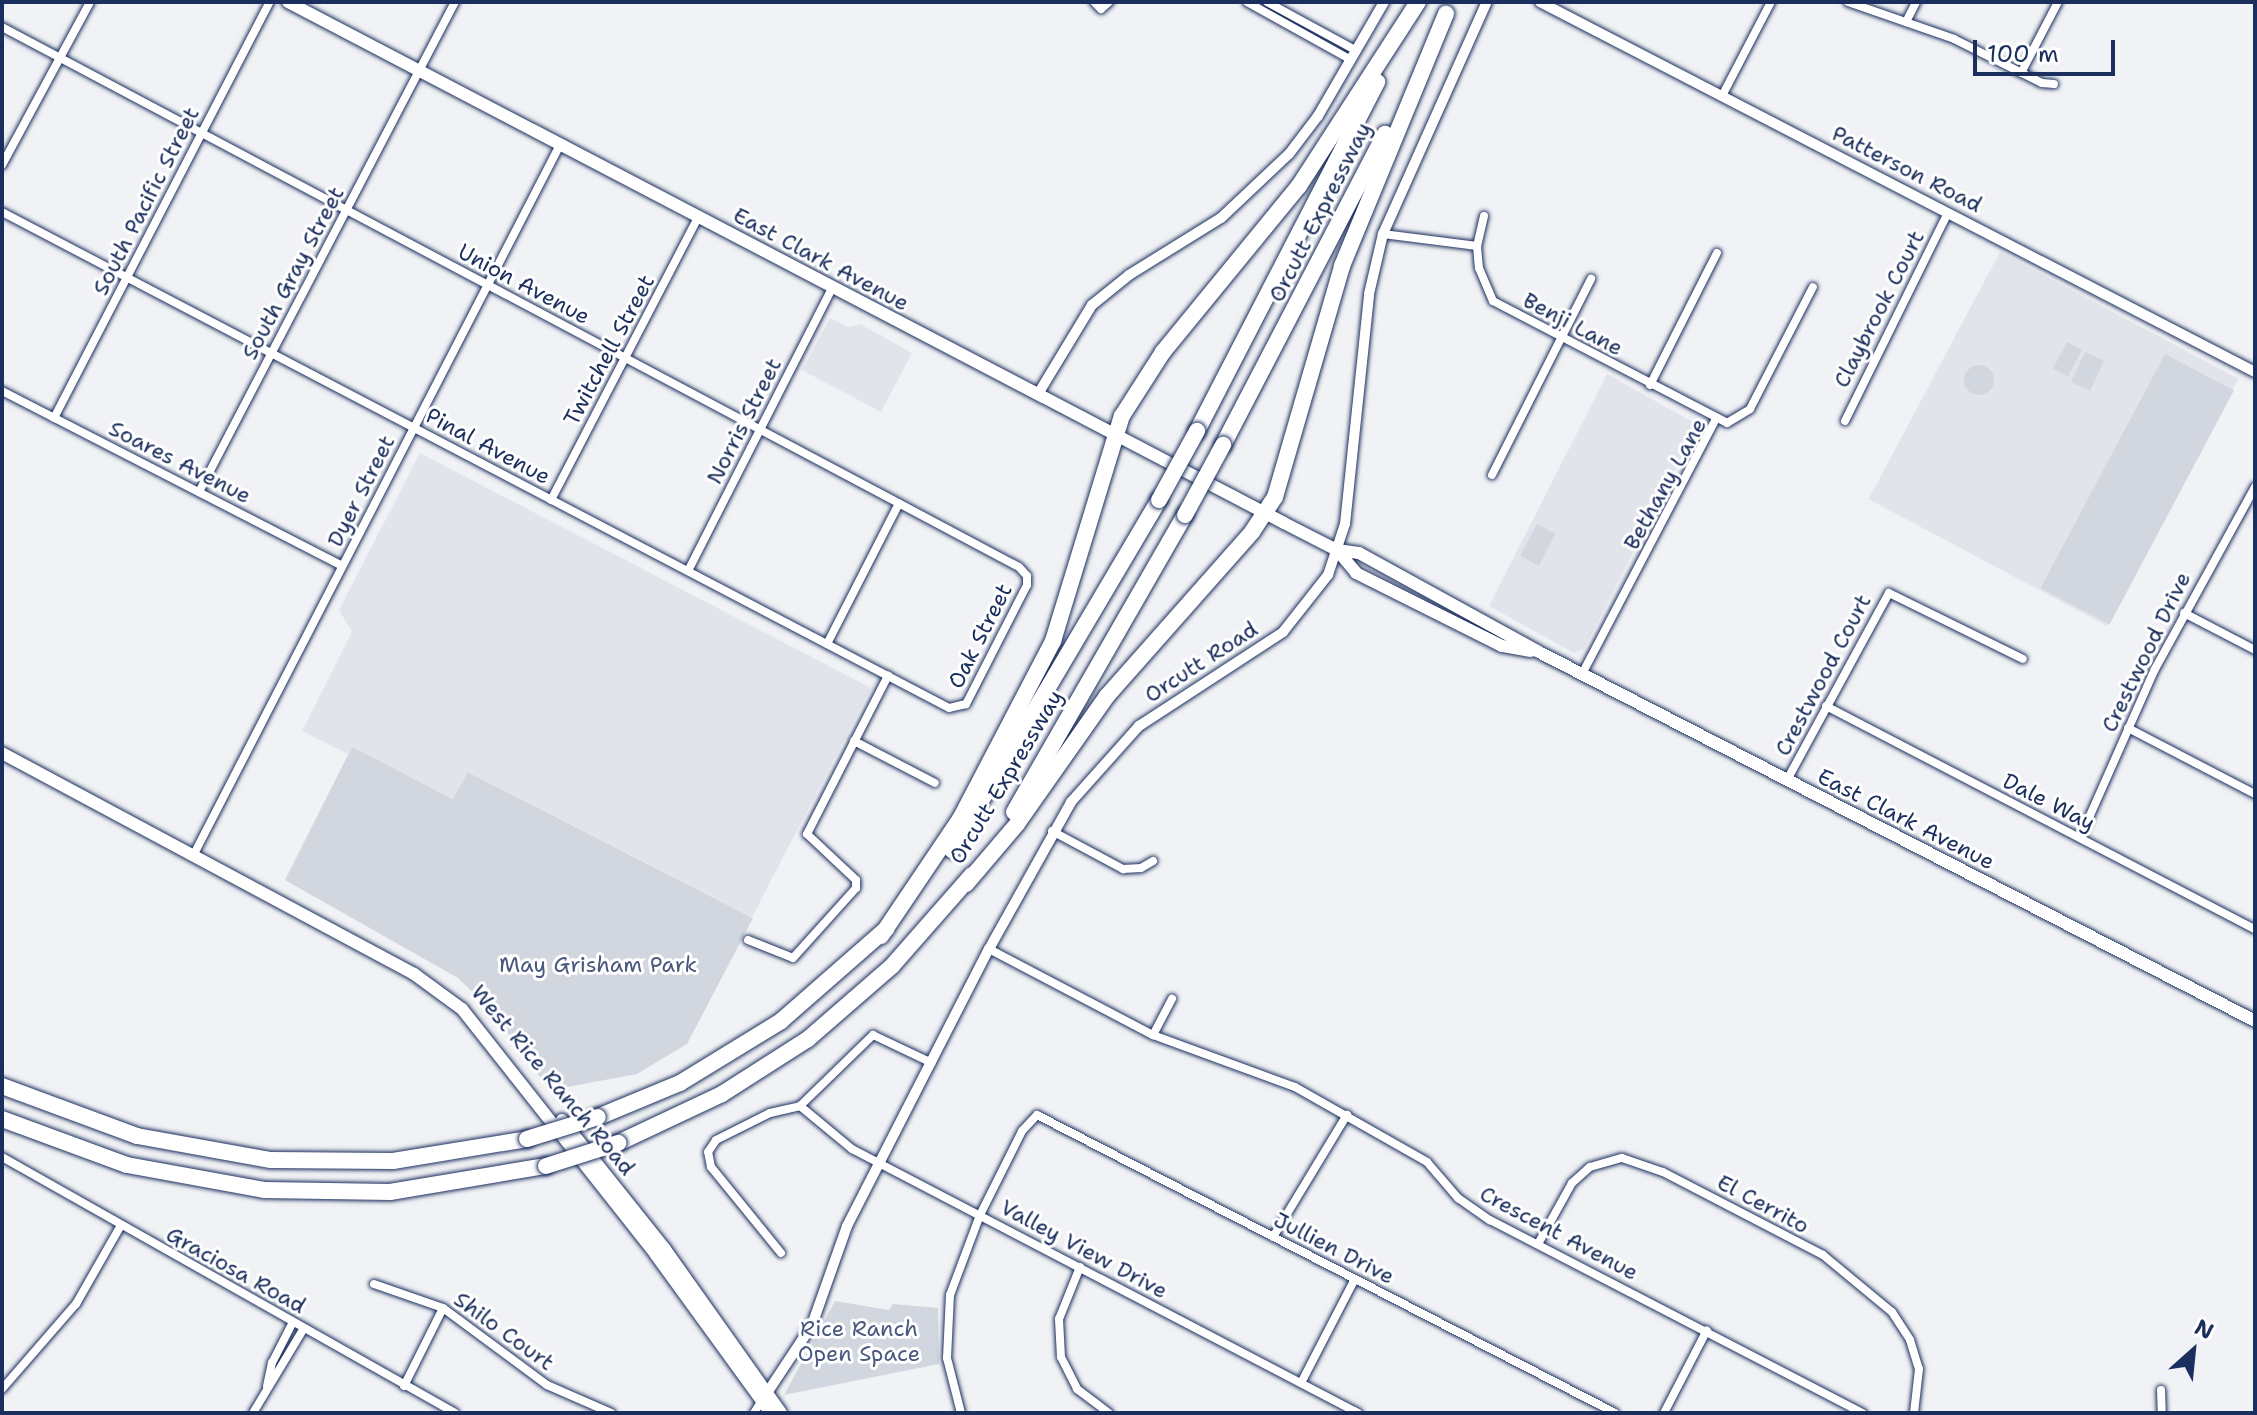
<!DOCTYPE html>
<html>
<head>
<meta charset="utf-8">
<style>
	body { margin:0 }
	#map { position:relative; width:2257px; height:1415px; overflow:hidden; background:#f1f2f5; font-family:"Shantell Sans",sans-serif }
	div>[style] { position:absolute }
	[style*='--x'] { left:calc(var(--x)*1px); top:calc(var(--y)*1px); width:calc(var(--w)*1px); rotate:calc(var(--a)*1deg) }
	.built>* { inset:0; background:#e1e4ea; transform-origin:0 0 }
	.green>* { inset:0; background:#d2d6df; transform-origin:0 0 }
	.round { border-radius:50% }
	.roads { filter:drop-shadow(0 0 2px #1b2f5e) drop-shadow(0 0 2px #1b2f5e) }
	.minor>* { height:8px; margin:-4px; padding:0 4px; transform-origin:4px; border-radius:4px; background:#fff }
	.tertiary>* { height:10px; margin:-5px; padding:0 5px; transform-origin:5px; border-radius:5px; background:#fff }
	.secondary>* { height:12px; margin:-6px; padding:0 6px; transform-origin:6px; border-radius:6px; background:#fff }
	.motorway>* { height:16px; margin:-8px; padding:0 8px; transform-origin:8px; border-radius:8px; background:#fff }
	.bridges { filter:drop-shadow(0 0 2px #1b2f5e) drop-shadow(0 0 2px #1b2f5e) }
	.motorway-bridge>* { height:16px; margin:-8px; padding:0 8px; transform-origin:8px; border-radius:8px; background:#fff }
	span { translate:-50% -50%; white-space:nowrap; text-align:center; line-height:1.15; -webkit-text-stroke:6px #fff; paint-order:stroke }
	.street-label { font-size:22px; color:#1b2f5e }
	.park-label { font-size:22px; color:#49597e }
	.frame { position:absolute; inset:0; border:4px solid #1b2f5e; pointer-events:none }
	.north { position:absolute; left:2153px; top:1311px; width:80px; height:80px; -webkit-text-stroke:6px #fff; paint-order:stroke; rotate:27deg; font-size:22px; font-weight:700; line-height:32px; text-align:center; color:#1b2f5e }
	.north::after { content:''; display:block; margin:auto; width:28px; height:36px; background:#1b2f5e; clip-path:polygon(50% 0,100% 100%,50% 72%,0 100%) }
	.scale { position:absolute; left:1973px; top:40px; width:142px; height:36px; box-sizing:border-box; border:4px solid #1b2f5e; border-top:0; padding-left:10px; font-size:24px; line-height:28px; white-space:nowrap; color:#1b2f5e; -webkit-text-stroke:6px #fff; paint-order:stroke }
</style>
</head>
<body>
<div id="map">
	<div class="built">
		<i style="left:2000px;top:252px;width:270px;height:280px;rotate:28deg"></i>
		<i style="clip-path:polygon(830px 318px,848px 327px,860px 324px,912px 353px,881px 412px,802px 370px)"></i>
		<i style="clip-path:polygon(1607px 374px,1698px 425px,1584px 649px,1574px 653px,1489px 606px)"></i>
		<i style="clip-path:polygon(420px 453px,871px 688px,752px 917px,469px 772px,454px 799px,352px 748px,348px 754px,302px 731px,352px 632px,339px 610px)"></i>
	</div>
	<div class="green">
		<i style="left:2067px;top:342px;width:17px;height:30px;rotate:28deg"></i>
		<i style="left:2085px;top:352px;width:21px;height:33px;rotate:25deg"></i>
		<i style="left:2165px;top:354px;width:78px;height:265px;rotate:28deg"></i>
		<i class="round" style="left:1964px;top:365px;width:30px;height:30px"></i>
		<i style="left:1537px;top:524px;width:21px;height:36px;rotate:28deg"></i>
		<i style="clip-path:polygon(352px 747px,453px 799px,468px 772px,753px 918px,687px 1044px,637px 1074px,567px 1087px,555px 1097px,489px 1008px,458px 978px,285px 880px)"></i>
		<i style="clip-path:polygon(835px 1301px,889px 1310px,893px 1304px,938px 1308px,939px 1364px,784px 1395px)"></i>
	</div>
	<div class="roads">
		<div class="minor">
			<i style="--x:1094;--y:2;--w:10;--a:45"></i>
			<i style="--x:1101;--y:9;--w:11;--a:-41"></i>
			<i style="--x:1247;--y:2;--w:119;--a:29.1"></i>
			<i style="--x:1267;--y:2;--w:102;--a:28.6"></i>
			<i style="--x:1848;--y:2;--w:112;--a:19.2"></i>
			<i style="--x:1954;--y:39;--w:98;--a:26.6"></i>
			<i style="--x:2042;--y:83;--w:12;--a:5"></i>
			<i style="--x:1906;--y:22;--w:22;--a:-63"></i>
			<i style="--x:2;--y:27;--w:1151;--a:27.97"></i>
			<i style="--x:1019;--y:567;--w:12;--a:48"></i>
			<i style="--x:1027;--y:576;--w:9;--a:90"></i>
			<i style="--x:1027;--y:585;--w:134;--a:117.1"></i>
			<i style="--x:966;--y:704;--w:17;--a:167"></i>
			<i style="--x:949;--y:708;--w:1069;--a:-152.36"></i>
			<i style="--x:2021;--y:73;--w:80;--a:-62.5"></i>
			<i style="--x:1722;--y:96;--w:106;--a:-62.5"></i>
			<i style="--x:2;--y:165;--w:185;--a:-61.6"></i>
			<i style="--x:1484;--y:216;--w:31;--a:103"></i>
			<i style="--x:1477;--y:246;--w:22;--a:85"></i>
			<i style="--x:1479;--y:268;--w:36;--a:67"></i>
			<i style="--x:1493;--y:301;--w:264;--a:27.5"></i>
			<i style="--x:1727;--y:423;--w:27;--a:-31"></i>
			<i style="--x:1750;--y:409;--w:137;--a:-62.7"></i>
			<i style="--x:1383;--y:234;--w:95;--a:7.3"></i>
			<i style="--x:1650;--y:385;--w:148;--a:-63.1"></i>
			<i style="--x:2;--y:391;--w:382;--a:27.2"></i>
			<i style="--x:54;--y:418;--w:469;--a:-62.6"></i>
			<i style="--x:1845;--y:421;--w:232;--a:-63.7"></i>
			<i style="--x:1492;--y:475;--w:220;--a:-63.2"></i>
			<i style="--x:199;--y:492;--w:553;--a:-62.42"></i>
			<i style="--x:551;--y:500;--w:318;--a:-62.5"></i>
			<i style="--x:688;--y:571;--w:318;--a:-63"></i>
			<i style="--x:2184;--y:613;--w:80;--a:27.5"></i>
			<i style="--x:827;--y:644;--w:158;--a:-62.9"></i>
			<i style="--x:1582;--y:674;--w:288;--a:-62.3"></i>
			<i style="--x:1826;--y:706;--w:483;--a:27.5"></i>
			<i style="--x:2128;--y:728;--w:143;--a:27.5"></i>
			<i style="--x:854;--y:741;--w:91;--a:27.4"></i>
			<i style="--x:1787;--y:780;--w:213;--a:-61.4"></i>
			<i style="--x:1889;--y:593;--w:149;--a:26.2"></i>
			<i style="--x:1052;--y:831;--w:81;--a:28.2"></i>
			<i style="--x:1123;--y:869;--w:18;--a:-3"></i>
			<i style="--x:1141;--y:868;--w:14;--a:-30"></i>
			<i style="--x:2080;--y:838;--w:185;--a:-66.1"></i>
			<i style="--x:2155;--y:669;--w:208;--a:-61.2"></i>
			<i style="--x:194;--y:854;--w:798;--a:-62.7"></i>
			<i style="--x:748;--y:940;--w:48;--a:21.8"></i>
			<i style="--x:793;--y:958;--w:94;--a:-48"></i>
			<i style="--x:856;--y:888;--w:8;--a:-90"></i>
			<i style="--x:856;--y:880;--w:67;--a:-136.8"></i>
			<i style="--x:807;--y:834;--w:178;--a:-62.9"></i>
			<i style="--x:989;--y:949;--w:185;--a:27.7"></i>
			<i style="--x:1153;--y:1035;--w:151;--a:20.1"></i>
			<i style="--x:1295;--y:1087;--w:152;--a:29.6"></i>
			<i style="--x:1427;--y:1162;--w:48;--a:49.3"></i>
			<i style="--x:1458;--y:1198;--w:39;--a:35"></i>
			<i style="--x:1490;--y:1220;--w:420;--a:27.4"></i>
			<i style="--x:1153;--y:1035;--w:41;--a:-62.2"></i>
			<i style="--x:800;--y:1106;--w:67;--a:39.6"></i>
			<i style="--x:852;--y:1149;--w:571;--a:27.55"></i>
			<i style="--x:2;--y:1157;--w:520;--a:29.47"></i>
			<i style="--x:1273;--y:1237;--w:143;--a:-58.8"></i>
			<i style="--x:1538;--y:1244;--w:70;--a:-60.9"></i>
			<i style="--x:1572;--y:1183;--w:24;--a:-42"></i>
			<i style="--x:1590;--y:1167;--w:33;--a:-16"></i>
			<i style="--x:1622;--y:1158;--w:43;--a:18.9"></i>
			<i style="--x:1663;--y:1172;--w:180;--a:27.4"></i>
			<i style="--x:1823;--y:1255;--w:89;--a:39.6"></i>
			<i style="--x:1892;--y:1312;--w:33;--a:57"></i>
			<i style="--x:1910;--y:1340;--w:30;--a:73"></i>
			<i style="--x:1919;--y:1369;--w:44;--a:96.5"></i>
			<i style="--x:781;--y:1253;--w:111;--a:-129.1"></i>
			<i style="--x:711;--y:1167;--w:15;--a:-101"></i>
			<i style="--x:708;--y:1152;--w:14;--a:-56"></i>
			<i style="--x:716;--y:1140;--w:60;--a:-26.6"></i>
			<i style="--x:770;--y:1113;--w:31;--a:-13"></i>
			<i style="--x:800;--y:1106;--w:102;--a:-44.2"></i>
			<i style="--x:873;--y:1035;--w:65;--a:25.4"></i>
			<i style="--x:1080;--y:1267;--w:56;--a:112"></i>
			<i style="--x:1059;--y:1319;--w:38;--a:87"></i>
			<i style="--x:1061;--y:1357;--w:36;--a:63"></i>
			<i style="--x:1077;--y:1389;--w:40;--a:37"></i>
			<i style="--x:374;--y:1284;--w:73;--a:19.2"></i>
			<i style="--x:443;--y:1308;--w:129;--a:36.5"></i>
			<i style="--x:547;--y:1385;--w:70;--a:23.6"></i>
			<i style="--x:1301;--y:1383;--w:117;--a:-62.6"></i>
			<i style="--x:267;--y:1386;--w:24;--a:-78"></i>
			<i style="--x:272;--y:1363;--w:46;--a:-62.9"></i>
			<i style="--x:404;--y:1386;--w:87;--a:-63.4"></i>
			<i style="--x:2;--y:1389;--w:113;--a:-49"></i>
			<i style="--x:76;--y:1304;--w:89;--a:-60.3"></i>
			<i style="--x:2161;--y:1390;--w:23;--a:88"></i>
			<i style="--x:253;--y:1413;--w:99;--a:-59"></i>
			<i style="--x:754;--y:1413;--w:19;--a:-58"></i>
			<i style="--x:961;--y:1413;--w:57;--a:-104.3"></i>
			<i style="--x:947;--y:1358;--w:63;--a:-87.3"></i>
			<i style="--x:950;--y:1295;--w:85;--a:-69.4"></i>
			<i style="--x:980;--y:1215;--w:94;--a:-63.4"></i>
			<i style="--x:1022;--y:1131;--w:22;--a:-47"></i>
			<i style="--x:1037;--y:1115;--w:650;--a:27.27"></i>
			<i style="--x:1664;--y:1413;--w:93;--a:-62.6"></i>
		</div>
		<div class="tertiary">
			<i style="--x:1540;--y:2;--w:805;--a:27.36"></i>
			<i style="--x:1038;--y:394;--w:104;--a:-58.8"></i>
			<i style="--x:1092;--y:305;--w:48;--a:-39"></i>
			<i style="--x:1129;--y:275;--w:108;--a:-31.8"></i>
			<i style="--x:1221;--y:218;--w:93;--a:-43.3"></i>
			<i style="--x:1289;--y:154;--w:48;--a:-52.7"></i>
			<i style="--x:1318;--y:116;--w:132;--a:-59.9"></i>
			<i style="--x:767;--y:1393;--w:82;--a:-56.5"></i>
			<i style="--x:812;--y:1325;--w:105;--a:-70.5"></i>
			<i style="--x:847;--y:1226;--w:311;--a:-62.9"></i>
			<i style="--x:989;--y:949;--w:168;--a:-60.8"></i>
			<i style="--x:1071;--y:802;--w:102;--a:-48.2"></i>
			<i style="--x:1139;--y:726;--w:172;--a:-33.1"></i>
			<i style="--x:1283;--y:632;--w:73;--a:-51.7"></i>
			<i style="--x:1328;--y:575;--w:54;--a:-71.6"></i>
			<i style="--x:1345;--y:524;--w:231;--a:-84"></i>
			<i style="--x:1369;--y:294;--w:62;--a:-76.9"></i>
			<i style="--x:1383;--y:234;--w:254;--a:-65.9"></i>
		</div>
		<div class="secondary">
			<i style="--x:288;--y:2;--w:1124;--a:27.61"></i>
			<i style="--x:1284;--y:523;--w:59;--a:27"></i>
			<i style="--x:1337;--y:550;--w:22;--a:8"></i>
			<i style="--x:1359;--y:553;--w:205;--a:28.8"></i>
			<i style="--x:1539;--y:652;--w:805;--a:27.26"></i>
			<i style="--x:1337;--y:550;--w:30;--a:50"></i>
			<i style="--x:1356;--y:573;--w:163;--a:26.6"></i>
			<i style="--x:1502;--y:646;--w:29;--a:10"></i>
			<i style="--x:2;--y:753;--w:468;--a:28.2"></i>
			<i style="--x:414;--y:974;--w:59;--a:36.1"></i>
			<i style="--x:462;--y:1009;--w:313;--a:51.7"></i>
			<i style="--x:656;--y:1255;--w:195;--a:54"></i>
			<i style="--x:562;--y:1120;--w:165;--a:51.4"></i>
			<i style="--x:665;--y:1249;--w:201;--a:54.7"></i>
		</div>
		<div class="motorway">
			<i style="--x:1197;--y:431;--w:393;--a:-62.7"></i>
			<i style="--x:1223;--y:445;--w:351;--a:-62.5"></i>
			<i style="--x:1014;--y:812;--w:343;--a:-60.1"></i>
			<i style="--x:952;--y:850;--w:407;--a:-59.4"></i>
			<i style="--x:966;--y:884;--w:79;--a:-49.6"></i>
			<i style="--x:1017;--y:824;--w:156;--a:-54.9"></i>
			<i style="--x:1107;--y:696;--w:219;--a:-48.5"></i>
			<i style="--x:1252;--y:532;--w:42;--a:-56.7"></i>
			<i style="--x:1275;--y:497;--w:241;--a:-73.8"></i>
			<i style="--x:1342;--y:266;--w:273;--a:-67.6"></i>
			<i style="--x:881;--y:936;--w:141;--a:-56"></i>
			<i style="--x:960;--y:819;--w:201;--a:-62.4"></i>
			<i style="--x:1053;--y:641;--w:235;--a:-73"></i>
			<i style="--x:1122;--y:416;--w:76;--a:-57.4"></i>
			<i style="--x:1163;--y:352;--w:215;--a:-50.7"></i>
			<i style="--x:1299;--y:186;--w:219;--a:-57.1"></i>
			<i style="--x:2;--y:1086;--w:144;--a:20.3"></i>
			<i style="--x:137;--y:1136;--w:136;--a:10.2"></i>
			<i style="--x:271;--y:1160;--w:122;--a:0.5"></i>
			<i style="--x:393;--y:1161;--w:136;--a:-9.3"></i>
			<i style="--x:598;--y:1117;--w:89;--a:-22.5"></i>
			<i style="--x:680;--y:1083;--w:119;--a:-31.5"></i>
			<i style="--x:781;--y:1021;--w:140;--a:-41.2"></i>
			<i style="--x:2;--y:1119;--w:133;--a:20.2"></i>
			<i style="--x:127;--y:1165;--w:139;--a:10.3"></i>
			<i style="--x:264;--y:1190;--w:126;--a:0.9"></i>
			<i style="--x:390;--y:1192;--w:158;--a:-9.5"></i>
			<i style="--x:618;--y:1143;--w:115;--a:-25.2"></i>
			<i style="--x:722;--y:1094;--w:102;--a:-32.6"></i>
			<i style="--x:808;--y:1039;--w:111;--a:-41"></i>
			<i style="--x:892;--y:966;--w:121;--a:-48.7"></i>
		</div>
	</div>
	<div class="bridges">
		<div class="motorway-bridge">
			<i style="--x:1159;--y:500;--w:79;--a:-61.2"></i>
			<i style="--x:1185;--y:515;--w:80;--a:-61.5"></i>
			<i style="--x:527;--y:1139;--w:74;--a:-17.2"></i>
			<i style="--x:546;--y:1166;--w:76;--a:-17.7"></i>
		</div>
	</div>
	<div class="street-label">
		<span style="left:1907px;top:169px;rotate:27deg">Patterson Road</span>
		<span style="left:146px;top:201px;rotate:-63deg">South Pacific Street</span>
		<span style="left:1320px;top:212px;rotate:-63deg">Orcutt Expressway</span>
		<span style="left:821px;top:259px;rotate:28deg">East Clark Avenue</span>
		<span style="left:293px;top:273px;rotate:-62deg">South Gray Street</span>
		<span style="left:524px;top:284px;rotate:28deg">Union Avenue</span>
		<span style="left:1879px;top:309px;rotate:-63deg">Claybrook Court</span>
		<span style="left:1573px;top:324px;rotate:28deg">Benji Lane</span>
		<span style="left:609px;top:350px;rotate:-62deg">Twitchell Street</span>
		<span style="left:744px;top:421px;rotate:-63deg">Norris Street</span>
		<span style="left:488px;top:446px;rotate:28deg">Pinal Avenue</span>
		<span style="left:180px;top:462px;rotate:27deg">Soares Avenue</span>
		<span style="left:1665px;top:484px;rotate:-61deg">Bethany Lane</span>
		<span style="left:361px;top:491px;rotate:-63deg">Dyer Street</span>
		<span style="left:980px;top:636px;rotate:-63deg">Oak Street</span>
		<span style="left:2146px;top:652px;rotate:-64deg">Crestwood Drive</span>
		<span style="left:1201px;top:662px;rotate:-33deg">Orcutt Road</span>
		<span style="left:1823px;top:675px;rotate:-62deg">Crestwood Court</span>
		<span style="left:1006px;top:777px;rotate:-59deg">Orcutt Expressway</span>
		<span style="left:2049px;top:802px;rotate:27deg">Dale Way</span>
		<span style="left:1906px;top:819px;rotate:27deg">East Clark Avenue</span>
		<span style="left:553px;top:1080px;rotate:50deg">West Rice Ranch Road</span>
		<span style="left:1763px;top:1204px;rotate:28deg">El Cerrito</span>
		<span style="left:1559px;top:1233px;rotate:28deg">Crescent Avenue</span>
		<span style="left:1334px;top:1248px;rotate:27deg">Jullien Drive</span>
		<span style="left:1084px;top:1249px;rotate:28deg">Valley View Drive</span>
		<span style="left:236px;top:1270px;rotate:29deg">Graciosa Road</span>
		<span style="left:504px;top:1331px;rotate:36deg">Shilo Court</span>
	</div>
	<div class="park-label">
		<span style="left:598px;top:965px">May Grisham Park</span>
		<span style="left:859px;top:1341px">Rice Ranch<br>Open Space</span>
	</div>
	<div class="frame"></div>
	<div class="north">N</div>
	<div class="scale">100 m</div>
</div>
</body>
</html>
